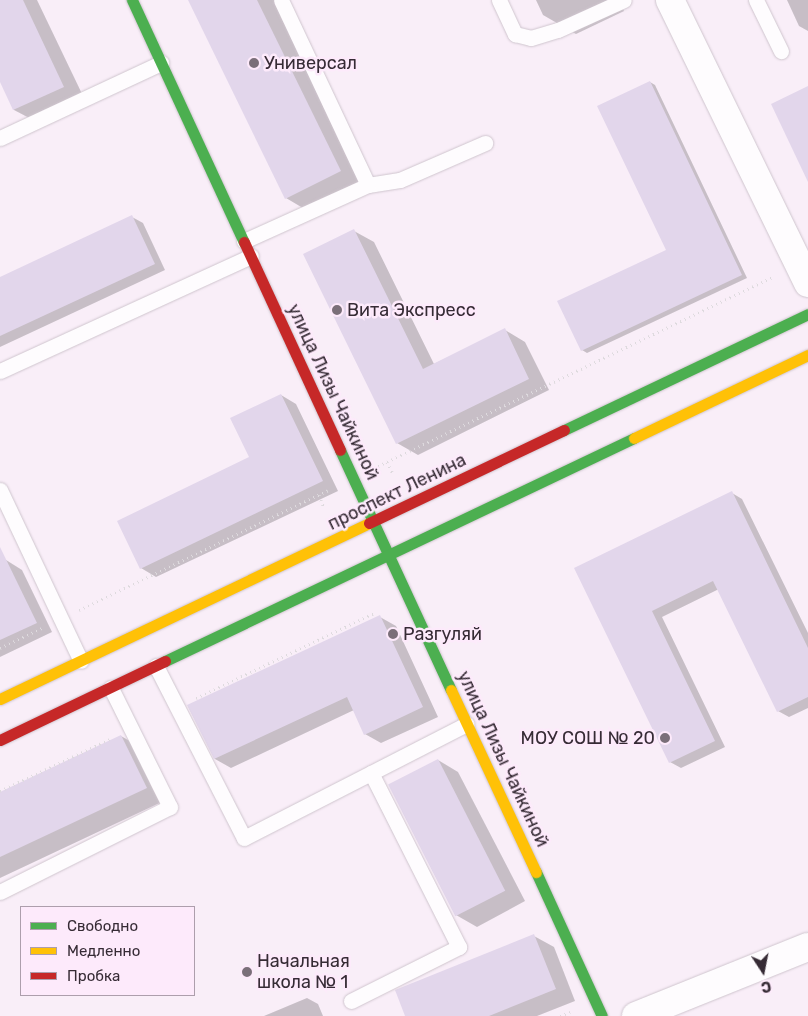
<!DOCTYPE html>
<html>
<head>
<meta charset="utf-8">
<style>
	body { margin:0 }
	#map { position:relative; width:808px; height:1016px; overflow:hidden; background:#f9eef8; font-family:Rubik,sans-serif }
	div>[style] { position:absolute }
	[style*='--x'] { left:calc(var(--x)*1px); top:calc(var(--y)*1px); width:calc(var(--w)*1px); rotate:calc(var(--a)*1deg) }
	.shadow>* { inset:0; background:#0003 }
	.building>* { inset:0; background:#e2d6eb; transform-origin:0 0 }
	.path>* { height:3px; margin-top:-1.5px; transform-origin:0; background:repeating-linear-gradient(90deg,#dedade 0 1px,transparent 0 5px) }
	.roads { filter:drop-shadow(0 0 1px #cfc5ce) drop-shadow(0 0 1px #cfc5ce) }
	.lane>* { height:15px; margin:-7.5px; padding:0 7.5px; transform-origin:7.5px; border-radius:7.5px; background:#fefcfe }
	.street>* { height:28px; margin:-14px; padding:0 14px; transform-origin:14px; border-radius:14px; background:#fefcfe }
	.fast>* { height:11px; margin:-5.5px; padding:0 5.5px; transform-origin:5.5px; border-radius:5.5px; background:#4caf50 }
	.slow>* { height:11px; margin:-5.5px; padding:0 5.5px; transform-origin:5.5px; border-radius:5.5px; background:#ffc107 }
	.jam>* { height:11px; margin:-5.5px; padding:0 5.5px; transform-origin:5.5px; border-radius:5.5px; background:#c62828 }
	.dots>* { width:14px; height:14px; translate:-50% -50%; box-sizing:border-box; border:2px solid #fdeafb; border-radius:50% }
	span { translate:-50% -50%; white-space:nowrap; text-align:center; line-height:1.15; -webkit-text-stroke:5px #fdeafb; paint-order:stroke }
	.poi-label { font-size:18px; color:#362b35 }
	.left { translate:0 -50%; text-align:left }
	.right { translate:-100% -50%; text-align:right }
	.street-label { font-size:18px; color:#362b35 }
	.legend { position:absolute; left:20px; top:906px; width:175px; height:90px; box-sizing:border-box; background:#fdeafb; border:1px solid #ad9eac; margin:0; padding:6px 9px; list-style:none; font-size:15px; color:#362b35 }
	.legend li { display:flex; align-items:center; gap:10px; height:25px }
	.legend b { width:25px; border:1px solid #ad9eac }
	.north { position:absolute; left:738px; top:946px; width:50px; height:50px; -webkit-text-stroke:4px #fdeafb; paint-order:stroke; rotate:169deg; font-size:14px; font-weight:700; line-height:20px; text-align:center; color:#362b35 }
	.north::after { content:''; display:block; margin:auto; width:18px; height:22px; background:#362b35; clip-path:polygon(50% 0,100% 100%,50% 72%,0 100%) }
</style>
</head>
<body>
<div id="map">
	<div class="shadow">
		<i style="clip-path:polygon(0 0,37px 0,84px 98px,35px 121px,14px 110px,0 79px)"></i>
		<i style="clip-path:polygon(189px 0,276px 0,368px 187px,313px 214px,286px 198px)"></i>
		<i style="clip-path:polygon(536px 0,619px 0,624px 11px,576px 34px,543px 15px)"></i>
		<i style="clip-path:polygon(787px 0,808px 0,808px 31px,799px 26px)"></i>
		<i style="clip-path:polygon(650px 82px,655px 85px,747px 278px,587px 353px,582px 350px,667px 250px)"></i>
		<i style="clip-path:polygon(132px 217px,143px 223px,165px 270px,0 347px,0 278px)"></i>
		<i style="clip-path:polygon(354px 231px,374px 242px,434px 364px,505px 330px,525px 342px,549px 390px,418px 455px,397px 443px)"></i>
		<i style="clip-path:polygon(281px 395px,296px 404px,338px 491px,156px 577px,141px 568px,250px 458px)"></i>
		<i style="clip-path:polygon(732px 493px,742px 499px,808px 633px,808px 708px,789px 717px,778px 711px,719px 589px,662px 617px,725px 747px,681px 768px,670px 762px,576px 569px)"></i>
		<i style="clip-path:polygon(6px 560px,22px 570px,52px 632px,0 657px,0 563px)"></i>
		<i style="clip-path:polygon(380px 617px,396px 626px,438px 717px,381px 743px,365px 734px,354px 710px,231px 768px,215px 759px,188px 706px)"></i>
		<i style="clip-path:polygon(121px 736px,142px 748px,166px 800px,0 878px,0 793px)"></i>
		<i style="clip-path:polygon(438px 760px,458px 772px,525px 901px,477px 927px,456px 915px)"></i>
		<i style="clip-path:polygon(534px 936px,554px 947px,575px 1001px,537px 1016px,407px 1016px)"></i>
		<i style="clip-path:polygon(307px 998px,318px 1004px,323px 1016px,264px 1016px)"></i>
	</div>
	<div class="building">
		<i style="clip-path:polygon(0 0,23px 0,64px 87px,13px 110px,0 82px)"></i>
		<i style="clip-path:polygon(188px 0,257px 0,341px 171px,285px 199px)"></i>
		<i style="clip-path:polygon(650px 81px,742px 275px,581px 351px,557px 301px,666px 250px,597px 106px)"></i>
		<i style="clip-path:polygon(808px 86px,808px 182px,771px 104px)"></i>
		<i style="clip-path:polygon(132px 215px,155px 264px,0 336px,0 277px)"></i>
		<i style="clip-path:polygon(354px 229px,423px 369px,505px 328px,529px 379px,396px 444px,303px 254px)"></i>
		<i style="clip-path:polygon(281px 394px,323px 481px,140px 569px,117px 521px,249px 457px,230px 418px)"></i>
		<i style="clip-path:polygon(732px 491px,808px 648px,808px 697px,777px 712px,713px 581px,652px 611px,715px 741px,669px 763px,574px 568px)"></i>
		<i style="clip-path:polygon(0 547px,37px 623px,0 640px)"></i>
		<i style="clip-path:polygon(380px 615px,423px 707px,364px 735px,347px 697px,214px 759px,187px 705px)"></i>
		<i style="clip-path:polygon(121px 735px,147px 788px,0 857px,0 792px)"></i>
		<i style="left:438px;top:759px;width:148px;height:56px;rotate:63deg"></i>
		<i style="clip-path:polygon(534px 934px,556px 989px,489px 1016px,405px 1016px,395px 990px)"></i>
	</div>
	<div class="path">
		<i style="--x:387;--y:462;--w:13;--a:63"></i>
		<i style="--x:378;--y:466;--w:439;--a:-25.6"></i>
		<i style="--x:319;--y:495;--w:14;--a:69"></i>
		<i style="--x:79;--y:610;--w:276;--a:-25.7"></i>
		<i style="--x:0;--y:648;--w:47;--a:-25.5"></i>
		<i style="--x:196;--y:698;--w:197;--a:-25.5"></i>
		<i style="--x:0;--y:791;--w:124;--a:-25.3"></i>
		<i style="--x:560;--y:1016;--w:11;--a:-22"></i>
	</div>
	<div class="roads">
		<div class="lane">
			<i style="--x:499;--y:0;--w:38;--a:65"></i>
			<i style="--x:515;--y:34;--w:16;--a:14"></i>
			<i style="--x:531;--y:38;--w:28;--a:-17"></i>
			<i style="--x:558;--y:30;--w:72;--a:-24.4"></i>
			<i style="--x:756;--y:0;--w:57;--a:63.9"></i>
			<i style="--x:0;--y:138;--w:178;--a:-25"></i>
			<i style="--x:368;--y:185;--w:32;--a:-9"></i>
			<i style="--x:400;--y:180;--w:93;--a:-23.5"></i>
			<i style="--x:244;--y:241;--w:136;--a:-24.3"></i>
			<i style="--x:368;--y:185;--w:204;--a:-115.2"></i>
			<i style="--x:0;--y:371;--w:276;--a:-24.6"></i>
			<i style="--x:0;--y:490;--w:189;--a:64.7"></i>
			<i style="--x:156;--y:666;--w:193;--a:62.9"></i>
			<i style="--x:244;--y:838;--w:250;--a:-27.1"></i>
			<i style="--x:0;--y:892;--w:190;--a:-26.6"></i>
			<i style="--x:170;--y:807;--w:133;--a:-116.4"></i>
			<i style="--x:351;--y:1001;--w:121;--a:-26.6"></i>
			<i style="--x:459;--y:947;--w:195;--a:-116.8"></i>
		</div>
		<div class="street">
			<i style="--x:670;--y:0;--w:315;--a:64"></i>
			<i style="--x:636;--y:1016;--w:185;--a:-21.9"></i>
		</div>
		<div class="fast">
			<i style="--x:132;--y:0;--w:267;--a:65.2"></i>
			<i style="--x:564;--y:430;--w:270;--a:-25.4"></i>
			<i style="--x:340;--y:450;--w:264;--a:65.2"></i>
			<i style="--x:165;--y:661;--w:519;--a:-25.43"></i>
			<i style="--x:536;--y:872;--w:158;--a:65.4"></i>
		</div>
		<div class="slow">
			<i style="--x:634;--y:438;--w:193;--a:-25.5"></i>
			<i style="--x:451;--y:690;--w:201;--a:65"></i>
			<i style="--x:0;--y:699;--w:409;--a:-25.5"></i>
		</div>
		<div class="jam">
			<i style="--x:244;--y:242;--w:229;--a:65.2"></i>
			<i style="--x:369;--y:523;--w:216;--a:-25.5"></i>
			<i style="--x:0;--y:740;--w:183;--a:-25.6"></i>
		</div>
	</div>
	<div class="dots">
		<i style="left:254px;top:63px;background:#7a6f79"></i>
		<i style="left:337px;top:310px;background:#7a6f79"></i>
		<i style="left:393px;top:634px;background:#7a6f79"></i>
		<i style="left:665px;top:738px;background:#7a6f79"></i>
		<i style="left:247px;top:972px;background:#7a6f79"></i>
	</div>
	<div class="poi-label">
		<span class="left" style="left:264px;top:63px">Универсал</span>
		<span class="left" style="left:347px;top:310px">Вита Экспресс</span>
		<span class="left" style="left:403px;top:634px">Разгуляй</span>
		<span class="right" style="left:655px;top:738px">МОУ СОШ № 20</span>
		<span class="left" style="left:257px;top:972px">Начальная<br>школа № 1</span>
	</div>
	<div class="street-label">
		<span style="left:333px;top:392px;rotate:65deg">улица Лизы Чайкиной</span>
		<span style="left:397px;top:492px;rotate:-26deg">проспект Ленина</span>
		<span style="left:503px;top:759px;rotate:65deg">улица Лизы Чайкиной</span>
	</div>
	<ul class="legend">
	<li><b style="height:6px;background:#4caf50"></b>Свободно</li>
	<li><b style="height:6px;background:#ffc107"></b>Медленно</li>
	<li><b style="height:6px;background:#c62828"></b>Пробка</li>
	</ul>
	<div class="north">С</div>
</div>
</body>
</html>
